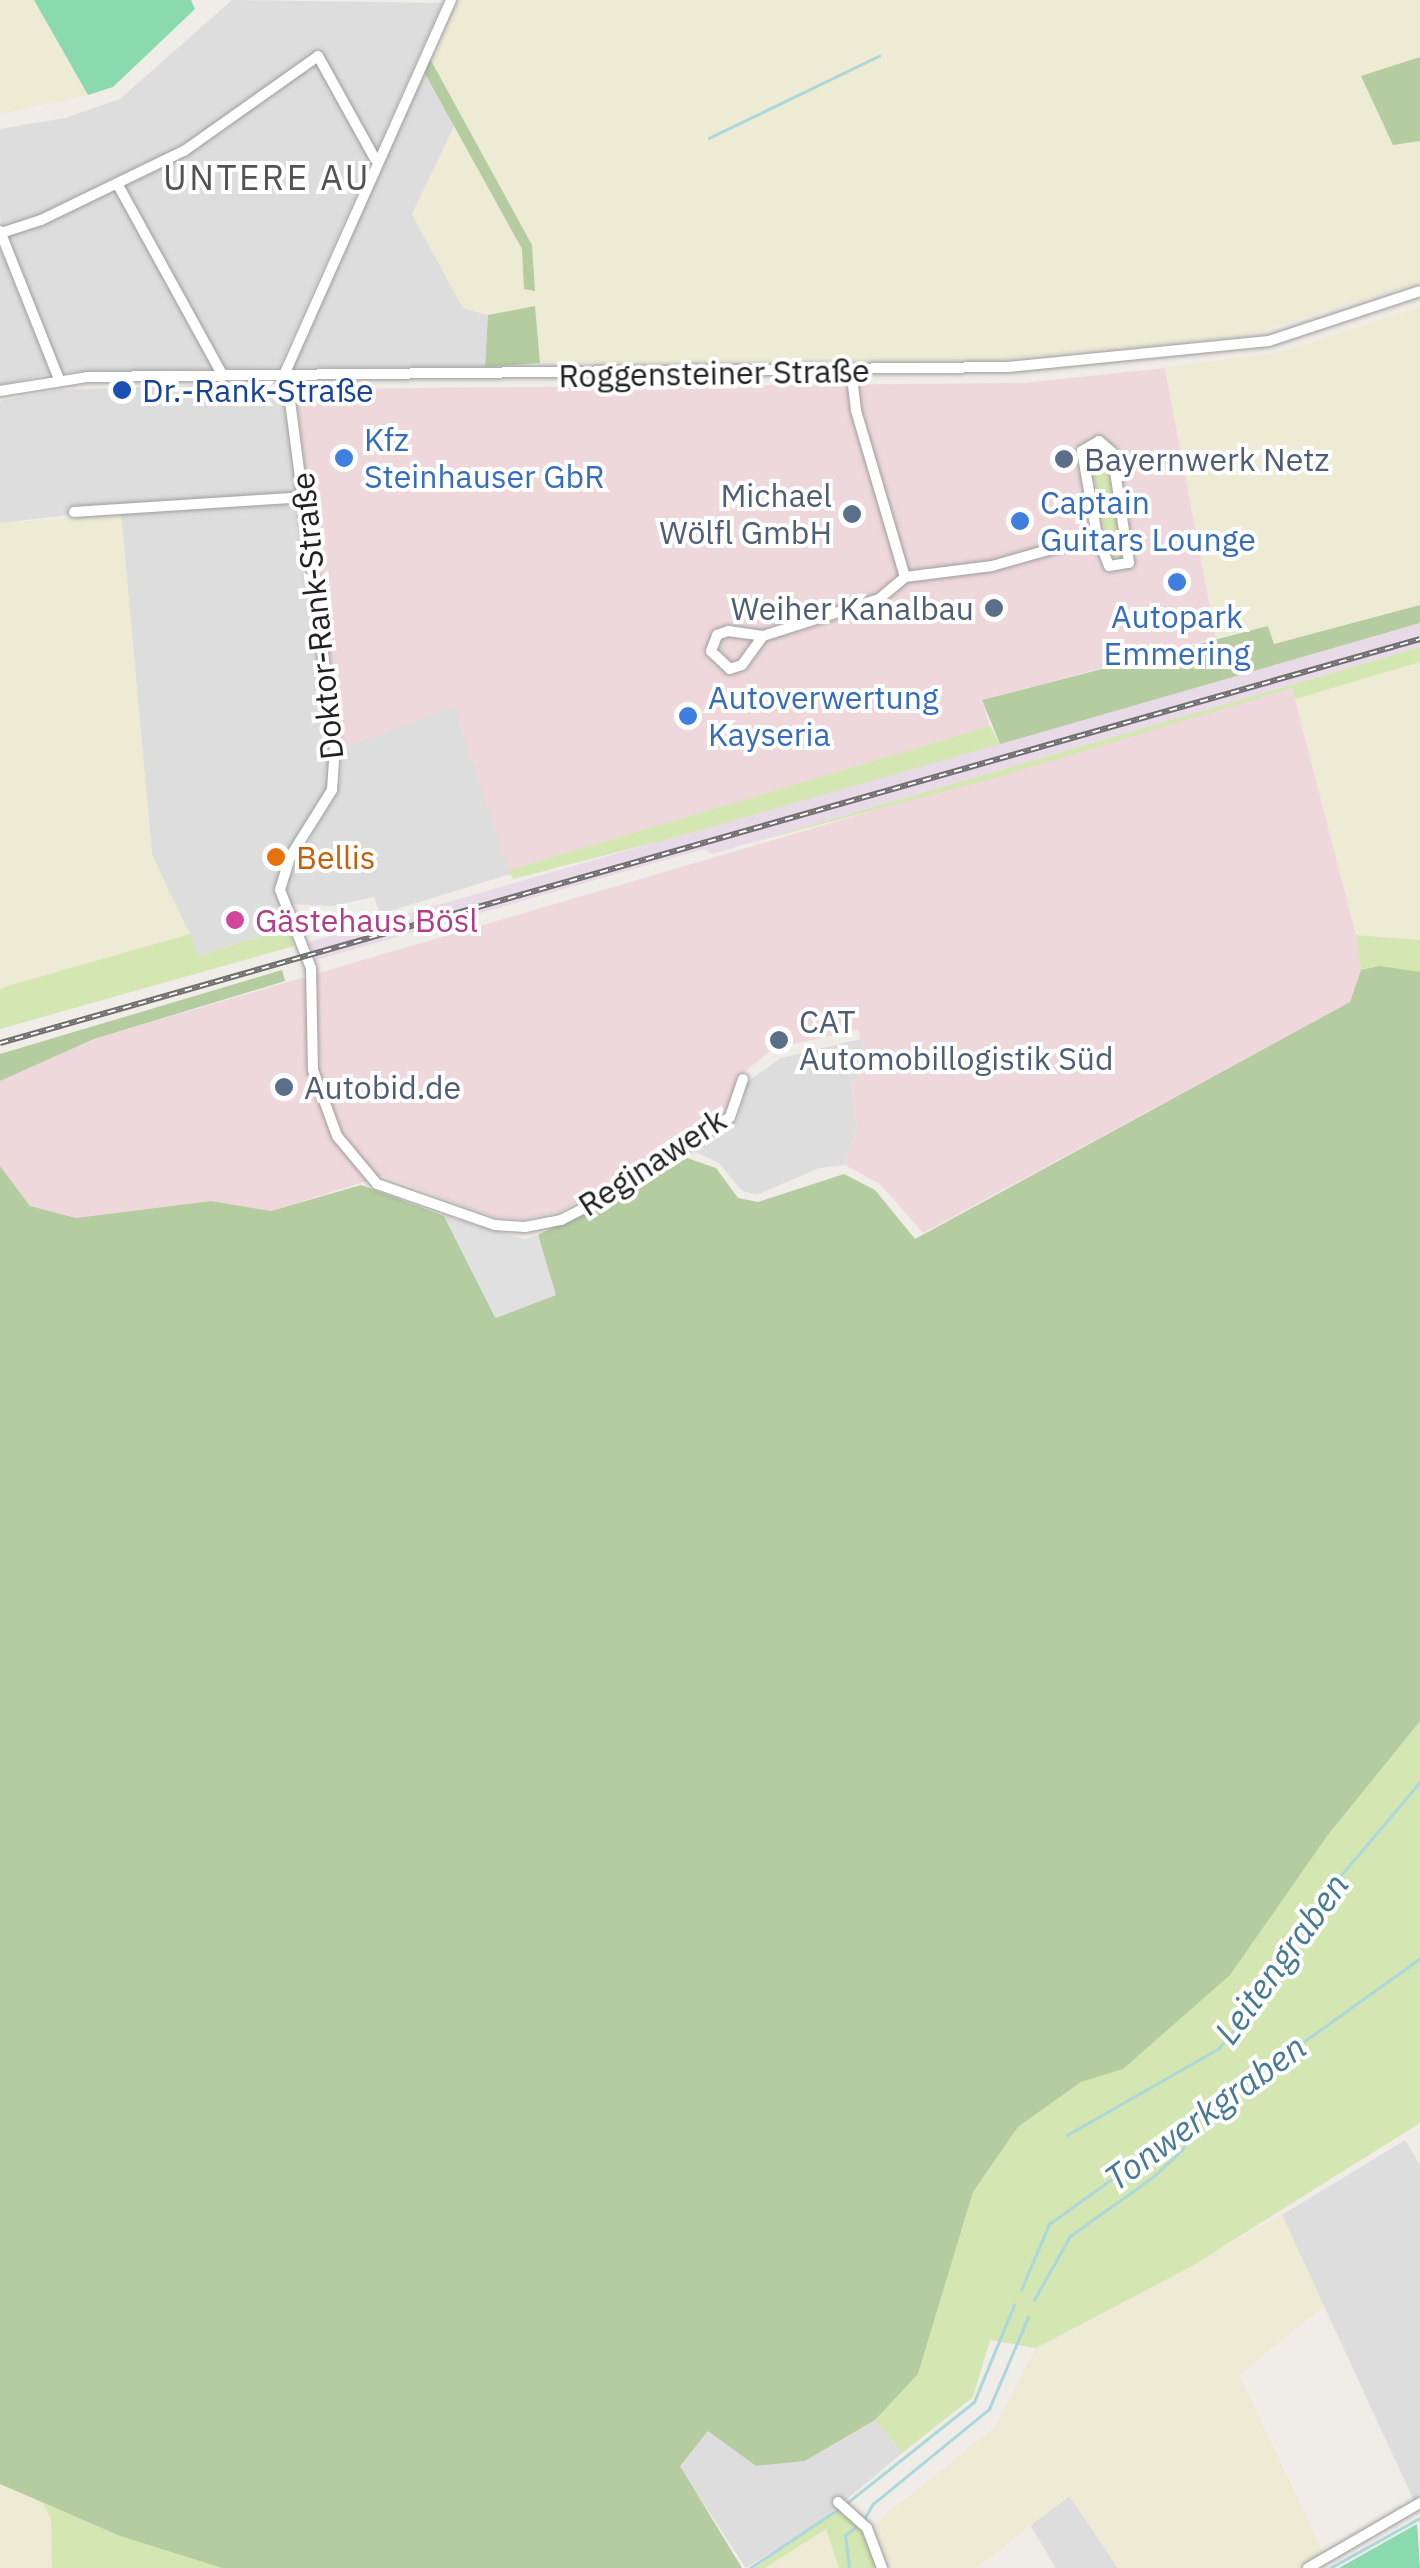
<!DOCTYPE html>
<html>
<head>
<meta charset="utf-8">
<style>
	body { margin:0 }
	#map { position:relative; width:1420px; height:2568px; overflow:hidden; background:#f0ece7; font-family:"IBM Plex Sans",sans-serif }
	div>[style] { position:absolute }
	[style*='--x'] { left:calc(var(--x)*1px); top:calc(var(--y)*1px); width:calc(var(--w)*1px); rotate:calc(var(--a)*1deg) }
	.residential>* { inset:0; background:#dedddd }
	.commercial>* { inset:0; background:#efd8db }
	.industrial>* { inset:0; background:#e9dae8 }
	.farmland>* { inset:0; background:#edebd4 }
	.grass>* { inset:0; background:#d4e6b1 }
	.forest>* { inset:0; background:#b4cc9f }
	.pitch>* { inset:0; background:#8bd9ae }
	.parking>* { inset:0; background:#e0e0e0 }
	.stream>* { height:2.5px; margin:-1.25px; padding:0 1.25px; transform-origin:1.25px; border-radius:1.25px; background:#abd8db }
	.roads { filter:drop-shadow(0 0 2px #9d9d9d) drop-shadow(0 0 2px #9d9d9d) }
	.minor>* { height:10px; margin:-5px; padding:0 5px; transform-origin:5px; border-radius:5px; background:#fff }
	.rail>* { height:6px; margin-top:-3px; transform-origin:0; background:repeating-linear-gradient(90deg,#fff 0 8px,#6e6e6e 0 16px); box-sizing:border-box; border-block:2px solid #6e6e6e }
	.dots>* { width:28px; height:28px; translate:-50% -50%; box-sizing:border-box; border:5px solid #fff; border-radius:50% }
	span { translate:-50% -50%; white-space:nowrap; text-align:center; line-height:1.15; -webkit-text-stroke:8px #fff; paint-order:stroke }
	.street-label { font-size:32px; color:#202020 }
	.transit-label { font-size:32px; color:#164399 }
	.left { translate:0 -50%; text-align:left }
	.shop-label { font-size:32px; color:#366cbe }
	.service-label { font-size:32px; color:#4e5e75 }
	.right { translate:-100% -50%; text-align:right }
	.food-label { font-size:32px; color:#c56008 }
	.hotel-label { font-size:32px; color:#b23c85 }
	.neighbourhood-label { font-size:35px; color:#535353; letter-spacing:2.5px }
	.water-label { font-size:35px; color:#487a93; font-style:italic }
</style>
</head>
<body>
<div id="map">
	<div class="residential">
		<i style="clip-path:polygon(232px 0,442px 3px,279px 367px,61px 372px,0 219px,0 129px,65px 118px,120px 99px)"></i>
		<i style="clip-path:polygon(423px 70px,455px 125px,412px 214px,463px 308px,488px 315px,485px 367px,293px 367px)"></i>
		<i style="clip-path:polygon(0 247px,52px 373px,0 385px)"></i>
		<i style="clip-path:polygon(264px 383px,284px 405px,300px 493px,75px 508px,69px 515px,0 523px,0 401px,58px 390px)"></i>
		<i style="clip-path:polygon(302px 503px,331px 782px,288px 856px,280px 905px,289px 927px,198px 956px,152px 855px,121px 514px)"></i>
		<i style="clip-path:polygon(454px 706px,511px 874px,380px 914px,374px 897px,332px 906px,289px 904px,283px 890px,340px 783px,342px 748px)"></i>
		<i style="clip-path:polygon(861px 1039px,867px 1065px,851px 1084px,857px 1129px,845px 1165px,819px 1168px,757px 1195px,742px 1191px,719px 1163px,693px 1151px,738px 1119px,748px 1081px,781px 1058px)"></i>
		<i style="clip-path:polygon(1405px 2140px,1420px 2165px,1420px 2500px,1415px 2503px,1282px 2215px)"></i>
		<i style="clip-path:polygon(875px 2420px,902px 2453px,821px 2521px,746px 2568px,679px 2466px,709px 2430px,756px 2466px,805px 2461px)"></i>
		<i style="clip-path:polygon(1070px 2496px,1118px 2568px,1056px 2568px,1030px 2525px)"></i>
	</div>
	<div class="commercial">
		<i style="clip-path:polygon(1165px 368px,1216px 638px,982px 700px,990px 726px,509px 870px,454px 707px,342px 748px,295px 389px,1023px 383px)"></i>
		<i style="clip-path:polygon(1292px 688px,1356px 934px,1361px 970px,1350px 1002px,923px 1233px,880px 1184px,845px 1165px,857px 1129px,851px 1084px,867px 1065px,858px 1029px,773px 1049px,737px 1078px,728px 1109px,663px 1156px,559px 1212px,523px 1219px,495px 1217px,383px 1176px,271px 1211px,211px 1201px,76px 1218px,30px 1206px,0 1166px,0 1081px,94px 1039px)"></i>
	</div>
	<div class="industrial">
		<i style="clip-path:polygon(1420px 623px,1420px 647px,712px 854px,704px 849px,316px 960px,309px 942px)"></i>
	</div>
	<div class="farmland">
		<i style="clip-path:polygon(0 0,34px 0,88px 95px,0 114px)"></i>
		<i style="clip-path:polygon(457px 0,1420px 0,1420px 57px,1362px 76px,1393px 144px,1420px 141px,1420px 282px,1244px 336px,997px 360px,540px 363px,535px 306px,488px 315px,463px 308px,412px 214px,455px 125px,522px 250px,524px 288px,534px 291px,532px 245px,429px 57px)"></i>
		<i style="clip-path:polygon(1420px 307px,1420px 605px,1273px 644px,1268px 626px,1216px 638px,1165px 368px,1285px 351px)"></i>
		<i style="clip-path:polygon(121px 514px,152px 855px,190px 934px,0 989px,0 523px)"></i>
		<i style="clip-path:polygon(1420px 662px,1420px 940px,1356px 935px,1295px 699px)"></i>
		<i style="clip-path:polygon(1282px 2215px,1324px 2306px,1239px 2375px,1324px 2554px,1301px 2568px,1119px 2568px,1069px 2496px,976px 2568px,890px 2568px,875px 2523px,994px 2428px,1036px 2348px)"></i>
		<i style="clip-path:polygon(0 2484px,43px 2503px,51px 2519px,52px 2568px,0 2568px)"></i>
		<i style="clip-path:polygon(827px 2529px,839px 2568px,765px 2568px)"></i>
	</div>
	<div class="grass">
		<i style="clip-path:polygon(1097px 448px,1105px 454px,1123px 560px,1110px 558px,1090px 456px)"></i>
		<i style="clip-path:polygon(1420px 647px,1420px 662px,1295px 699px,1292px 688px,1002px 776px,747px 844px)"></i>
		<i style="clip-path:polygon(990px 726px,1000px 744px,676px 837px,513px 879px,509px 870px)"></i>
		<i style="clip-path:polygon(287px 928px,294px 946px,0 1029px,0 989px,8px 986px,190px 934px,198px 956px)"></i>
		<i style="clip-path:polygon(1356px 935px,1420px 940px,1420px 972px,1361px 970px)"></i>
		<i style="clip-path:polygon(1420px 1721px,1420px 2123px,1192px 2266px,1036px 2348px,990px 2340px,973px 2397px,902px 2453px,875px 2420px,918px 2374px,973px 2192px,1018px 2127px,1081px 2082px,1123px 2069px)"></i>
		<i style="clip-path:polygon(43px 2503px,120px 2536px,222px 2568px,52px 2568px,51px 2519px)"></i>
		<i style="clip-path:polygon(841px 2509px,864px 2531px,878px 2568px,839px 2568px,826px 2529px,765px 2568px,754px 2568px)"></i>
	</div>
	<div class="forest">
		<i style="clip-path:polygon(429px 57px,532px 245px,535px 291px,524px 289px,522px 249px,423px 70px)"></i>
		<i style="clip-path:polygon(1420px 57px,1420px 141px,1393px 145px,1361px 76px)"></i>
		<i style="clip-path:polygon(535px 306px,540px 363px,485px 367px,488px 315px)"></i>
		<i style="clip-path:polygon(1420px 605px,1420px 623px,1000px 744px,982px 700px,1268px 626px,1274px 644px)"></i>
		<i style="clip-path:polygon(1380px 966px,1420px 972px,1420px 1721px,1327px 1836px,1230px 1975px,1123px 2069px,1081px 2082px,1018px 2127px,973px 2192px,918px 2374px,875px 2420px,805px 2461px,756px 2466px,708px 2431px,680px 2466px,742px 2568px,222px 2568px,120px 2536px,0 2484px,0 1166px,30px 1206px,76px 1218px,211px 1201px,271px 1211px,361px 1185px,444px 1216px,495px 1317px,555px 1295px,538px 1235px,687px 1158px,716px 1168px,738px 1198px,758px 1202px,844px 1174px,875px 1190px,915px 1239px,1350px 1002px,1361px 970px)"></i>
		<i style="clip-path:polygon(282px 970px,285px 981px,94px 1039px,0 1081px,0 1054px)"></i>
	</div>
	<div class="pitch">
		<i style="clip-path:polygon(34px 0,191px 0,195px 9px,113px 87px,88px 95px)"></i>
		<i style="clip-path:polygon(1417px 2524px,1420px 2568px,1339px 2568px)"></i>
	</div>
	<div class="parking">
		<i style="clip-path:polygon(444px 1216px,525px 1239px,538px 1235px,556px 1295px,496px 1318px)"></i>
	</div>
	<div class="stream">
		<i style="--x:709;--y:138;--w:189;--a:-25.8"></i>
		<i style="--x:1067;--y:2135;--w:174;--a:-29.7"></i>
		<i style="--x:1218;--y:2049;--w:60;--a:-49.7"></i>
		<i style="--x:1257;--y:2003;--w:136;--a:-57.6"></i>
		<i style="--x:1330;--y:1888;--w:139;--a:-49.7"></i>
		<i style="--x:1021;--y:2290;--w:72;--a:-67"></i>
		<i style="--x:1049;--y:2224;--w:457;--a:-35.6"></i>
		<i style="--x:1034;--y:2300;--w:73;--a:-60.6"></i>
		<i style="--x:1070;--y:2236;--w:103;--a:-35.5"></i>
		<i style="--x:1154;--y:2176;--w:38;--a:-43"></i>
		<i style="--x:1182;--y:2150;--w:38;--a:-62"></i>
		<i style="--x:847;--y:2503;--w:162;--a:-38.5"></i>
		<i style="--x:974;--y:2402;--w:105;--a:-67.6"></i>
		<i style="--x:863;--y:2521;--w:20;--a:-60"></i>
		<i style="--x:873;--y:2504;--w:150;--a:-39.3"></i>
		<i style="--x:989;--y:2409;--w:100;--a:-67"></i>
		<i style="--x:750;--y:2568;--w:108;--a:-33.7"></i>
		<i style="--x:849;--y:2568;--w:33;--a:-97"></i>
		<i style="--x:845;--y:2535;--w:15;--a:-37"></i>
		<i style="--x:1330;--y:2568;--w:103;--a:-29.1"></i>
	</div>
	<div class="roads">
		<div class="minor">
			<i style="--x:451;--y:0;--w:405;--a:114"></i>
			<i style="--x:286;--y:370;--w:379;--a:82.6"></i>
			<i style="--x:335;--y:746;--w:44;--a:93.9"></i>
			<i style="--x:332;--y:790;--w:79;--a:122.1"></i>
			<i style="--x:290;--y:857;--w:34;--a:107"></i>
			<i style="--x:280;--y:890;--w:84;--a:68.3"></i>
			<i style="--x:311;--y:968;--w:102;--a:88.9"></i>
			<i style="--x:313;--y:1070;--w:70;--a:70"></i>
			<i style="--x:337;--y:1136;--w:62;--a:50.2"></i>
			<i style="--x:377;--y:1184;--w:125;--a:19.2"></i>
			<i style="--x:495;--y:1225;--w:30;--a:4"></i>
			<i style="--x:525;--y:1227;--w:37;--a:-11"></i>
			<i style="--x:561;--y:1220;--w:57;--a:-27"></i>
			<i style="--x:612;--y:1194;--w:141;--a:-33.1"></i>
			<i style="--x:730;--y:1117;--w:40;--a:-71.1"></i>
			<i style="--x:118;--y:185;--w:218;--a:61.2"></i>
			<i style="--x:0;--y:231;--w:159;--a:68.3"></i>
			<i style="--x:1;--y:233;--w:42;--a:-18"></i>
			<i style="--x:41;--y:220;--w:159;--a:-25.8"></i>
			<i style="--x:184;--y:151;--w:164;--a:-35.3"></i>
			<i style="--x:318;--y:56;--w:118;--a:61"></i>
			<i style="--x:0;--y:391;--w:88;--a:-9.1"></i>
			<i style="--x:87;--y:377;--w:921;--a:-0.62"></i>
			<i style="--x:1008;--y:367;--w:262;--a:-5.7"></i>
			<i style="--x:1269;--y:341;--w:159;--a:-18.3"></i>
			<i style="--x:74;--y:512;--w:231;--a:-3.7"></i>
			<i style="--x:905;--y:577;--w:88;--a:-7.2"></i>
			<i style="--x:992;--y:566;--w:109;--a:-15.9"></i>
			<i style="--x:1097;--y:536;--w:32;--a:68"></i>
			<i style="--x:1109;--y:566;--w:20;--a:-9"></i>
			<i style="--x:1129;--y:563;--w:112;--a:-98.7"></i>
			<i style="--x:1112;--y:452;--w:17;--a:-140"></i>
			<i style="--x:1099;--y:441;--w:20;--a:150"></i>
			<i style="--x:1082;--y:451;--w:86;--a:80"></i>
			<i style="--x:728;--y:631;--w:35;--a:8"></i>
			<i style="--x:763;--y:636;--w:36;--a:126"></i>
			<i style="--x:742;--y:665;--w:13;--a:162"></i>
			<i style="--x:730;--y:669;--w:26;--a:-137"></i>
			<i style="--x:711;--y:651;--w:17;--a:-69"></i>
			<i style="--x:717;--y:635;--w:12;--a:-20"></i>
			<i style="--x:763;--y:636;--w:122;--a:-17.7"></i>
			<i style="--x:879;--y:599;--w:34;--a:-40"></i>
			<i style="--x:905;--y:577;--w:174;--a:-106.4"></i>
			<i style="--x:856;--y:410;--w:39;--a:-97"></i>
			<i style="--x:838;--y:2502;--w:39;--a:42"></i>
			<i style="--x:867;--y:2528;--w:43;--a:69.4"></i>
			<i style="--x:1308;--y:2568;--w:129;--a:-30.1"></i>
		</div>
	</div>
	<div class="rail">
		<i style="--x:0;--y:1043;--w:1476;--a:-15.88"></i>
	</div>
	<div class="dots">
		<i style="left:122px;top:390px;background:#1a4fb4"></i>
		<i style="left:344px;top:458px;background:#3f7fe0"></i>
		<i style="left:1064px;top:459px;background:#5c6f8a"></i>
		<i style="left:852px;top:514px;background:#5c6f8a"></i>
		<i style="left:1020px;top:521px;background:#3f7fe0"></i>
		<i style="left:1177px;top:582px;background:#3f7fe0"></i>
		<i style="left:994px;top:608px;background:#5c6f8a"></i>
		<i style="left:688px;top:716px;background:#3f7fe0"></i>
		<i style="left:276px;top:857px;background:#e8710a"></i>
		<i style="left:235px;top:920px;background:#d1479c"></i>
		<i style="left:779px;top:1040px;background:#5c6f8a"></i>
		<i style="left:284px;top:1087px;background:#5c6f8a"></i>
	</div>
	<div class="street-label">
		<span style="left:714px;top:373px;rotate:-1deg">Roggensteiner Straße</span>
		<span style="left:317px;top:616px;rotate:-96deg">Doktor-Rank-Straße</span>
		<span style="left:652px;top:1162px;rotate:-33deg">Reginawerk</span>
	</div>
	<div class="transit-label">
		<span class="left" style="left:142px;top:390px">Dr.-Rank-Straße</span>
	</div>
	<div class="shop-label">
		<span class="left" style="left:364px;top:458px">Kfz<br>Steinhauser GbR</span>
		<span class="left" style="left:1040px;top:521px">Captain<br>Guitars Lounge</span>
		<span style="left:1177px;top:635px">Autopark<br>Emmering</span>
		<span class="left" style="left:708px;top:716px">Autoverwertung<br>Kayseria</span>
	</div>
	<div class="service-label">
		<span class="left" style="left:1084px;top:459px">Bayernwerk Netz</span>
		<span class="right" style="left:832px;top:514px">Michael<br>Wölfl GmbH</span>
		<span class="right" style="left:974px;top:608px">Weiher Kanalbau</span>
		<span class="left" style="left:799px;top:1040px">CAT<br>Automobillogistik Süd</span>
		<span class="left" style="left:304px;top:1087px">Autobid.de</span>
	</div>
	<div class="food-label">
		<span class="left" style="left:296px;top:857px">Bellis</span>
	</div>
	<div class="hotel-label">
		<span class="left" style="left:255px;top:920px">Gästehaus Bösl</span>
	</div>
	<div class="neighbourhood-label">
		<span style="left:267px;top:177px">UNTERE AU</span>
	</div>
	<div class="water-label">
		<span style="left:1281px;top:1958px;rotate:-54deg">Leitengraben</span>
		<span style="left:1205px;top:2112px;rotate:-36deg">Tonwerkgraben</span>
	</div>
</div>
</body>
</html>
